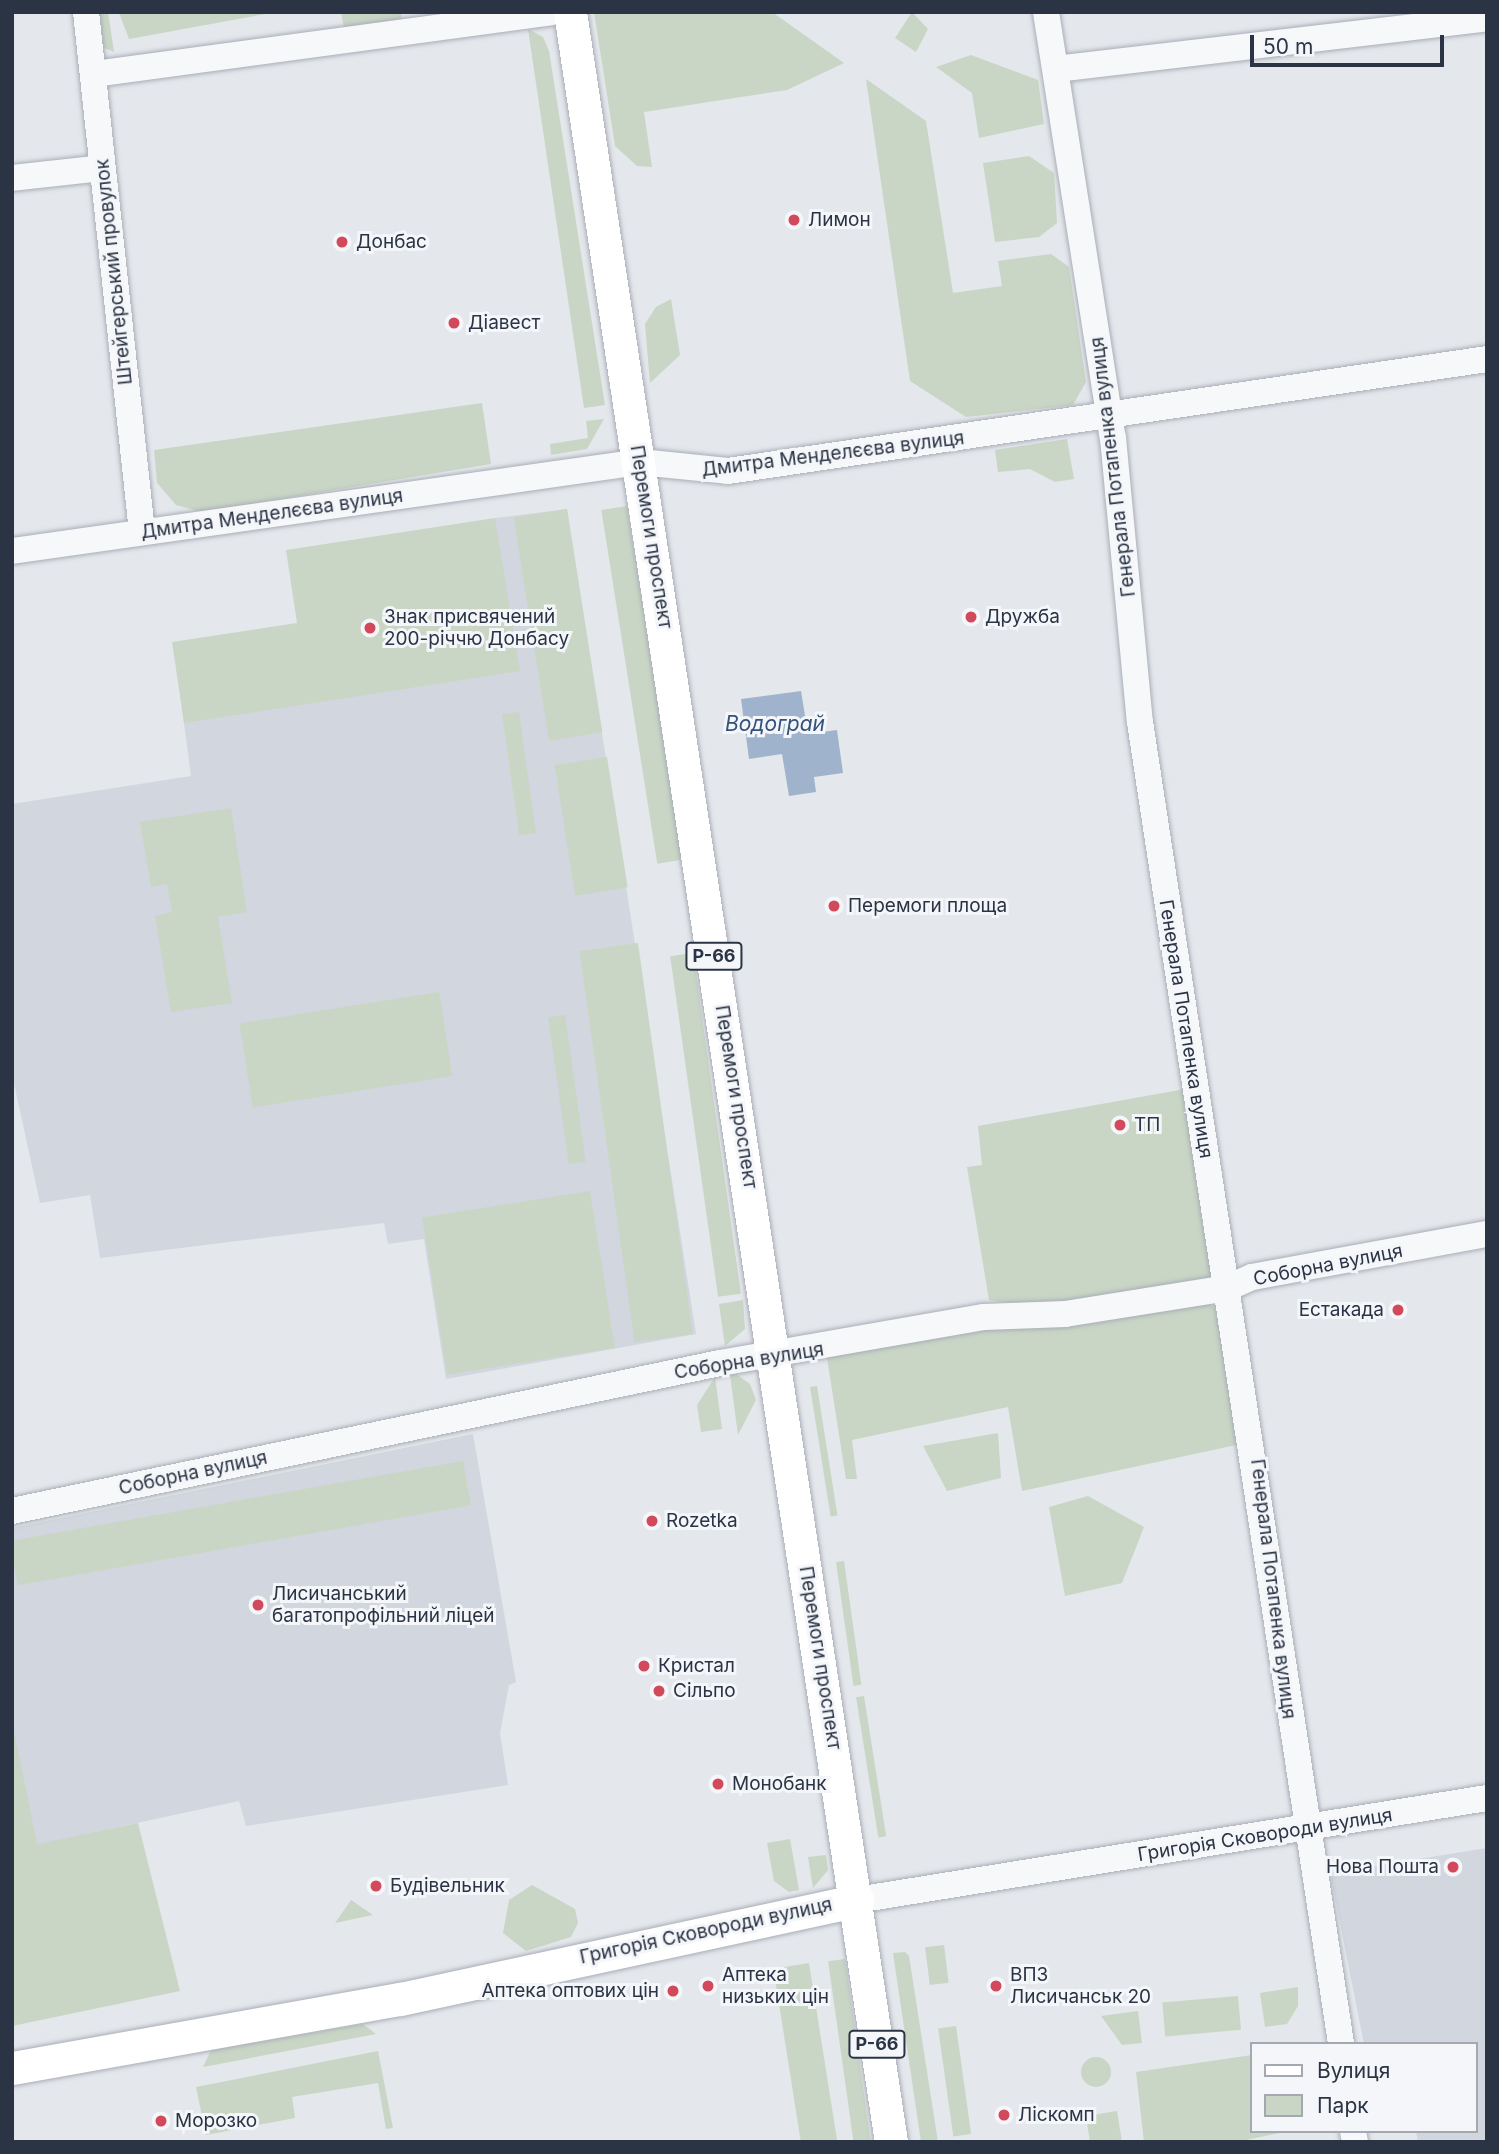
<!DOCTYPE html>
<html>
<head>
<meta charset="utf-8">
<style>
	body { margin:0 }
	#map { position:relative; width:1499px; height:2154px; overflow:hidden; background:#e4e7ec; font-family:Inter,sans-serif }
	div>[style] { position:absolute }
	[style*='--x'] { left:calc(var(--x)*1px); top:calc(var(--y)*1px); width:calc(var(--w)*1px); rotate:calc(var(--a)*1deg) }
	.built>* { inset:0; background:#d2d6de }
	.green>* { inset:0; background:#c9d6c5; transform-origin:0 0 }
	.round { border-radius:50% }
	.water>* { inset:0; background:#9fb4cc }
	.roads { filter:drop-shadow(0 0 2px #a9aeb7) drop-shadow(0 0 2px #a9aeb7) }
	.minor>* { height:26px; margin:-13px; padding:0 13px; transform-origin:13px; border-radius:13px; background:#f7f8fa }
	.major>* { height:33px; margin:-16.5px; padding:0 16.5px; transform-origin:16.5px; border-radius:16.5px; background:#fff }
	.dots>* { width:19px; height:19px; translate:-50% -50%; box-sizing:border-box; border:4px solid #f4f6f9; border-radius:50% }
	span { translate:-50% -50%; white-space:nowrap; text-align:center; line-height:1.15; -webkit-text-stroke:6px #f4f6f9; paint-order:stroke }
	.shield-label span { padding:2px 5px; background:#f4f6f9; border:2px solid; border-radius:5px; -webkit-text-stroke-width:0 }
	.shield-label { font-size:18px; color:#2b3445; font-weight:700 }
	.poi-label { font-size:19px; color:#2b3445 }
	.left { translate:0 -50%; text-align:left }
	.right { translate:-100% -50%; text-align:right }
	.street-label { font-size:19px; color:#2b3445 }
	.water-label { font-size:21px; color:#34527a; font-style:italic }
	.frame { position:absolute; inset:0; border:14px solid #2b3445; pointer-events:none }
	.legend { position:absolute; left:1250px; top:2042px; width:228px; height:91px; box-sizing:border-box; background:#f4f6f9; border:2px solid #a4a8b1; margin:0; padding:9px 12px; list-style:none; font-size:21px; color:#2b3445 }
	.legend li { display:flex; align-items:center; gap:14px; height:35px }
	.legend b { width:35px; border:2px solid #a4a8b1 }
	.scale { position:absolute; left:1250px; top:35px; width:194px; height:32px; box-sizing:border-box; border:4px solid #2b3445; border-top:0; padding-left:9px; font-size:21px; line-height:24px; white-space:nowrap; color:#2b3445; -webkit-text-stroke:5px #f4f6f9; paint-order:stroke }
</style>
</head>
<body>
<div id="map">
	<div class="built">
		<i style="clip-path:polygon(567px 509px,696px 1334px,446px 1379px,424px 1239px,388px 1244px,384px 1223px,100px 1258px,90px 1195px,40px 1203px,12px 1074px,12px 804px,191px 776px,182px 708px,495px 518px)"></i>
		<i style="clip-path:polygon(473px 1434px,516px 1682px,509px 1685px,500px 1733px,508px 1785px,246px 1826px,239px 1801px,12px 1850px,12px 1528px)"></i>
		<i style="clip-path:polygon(1487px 1848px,1487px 2142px,1418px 2142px,1416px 2131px,1476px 2131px,1476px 2044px,1364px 2044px,1330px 1873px)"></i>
	</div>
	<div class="green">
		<i style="clip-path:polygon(97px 12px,108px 12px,114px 52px,102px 47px)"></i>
		<i style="clip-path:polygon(276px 12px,129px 39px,119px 13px,123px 12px)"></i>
		<i style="clip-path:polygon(341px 12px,401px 12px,402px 19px,344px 28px)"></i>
		<i style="clip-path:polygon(594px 12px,772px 12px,844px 63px,787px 90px,644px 112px,652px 167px,637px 166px,615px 146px)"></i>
		<i style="clip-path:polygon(912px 12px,928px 29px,916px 52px,895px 38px)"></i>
		<i style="clip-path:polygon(528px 29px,543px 37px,549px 51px,605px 405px,584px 408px)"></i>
		<i style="clip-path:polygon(971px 55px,1038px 80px,1044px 124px,979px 138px,972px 93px,936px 67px)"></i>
		<i style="clip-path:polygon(866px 79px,926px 121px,953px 293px,1002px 286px,998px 261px,1051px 254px,1069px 267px,1086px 382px,1073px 405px,966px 417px,910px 381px)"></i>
		<i style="clip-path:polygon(1029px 156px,1054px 173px,1057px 223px,1039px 237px,995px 242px,983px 163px)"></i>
		<i style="clip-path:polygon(671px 299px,680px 355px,650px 383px,645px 324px,656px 307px)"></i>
		<i style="clip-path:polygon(482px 403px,491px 464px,202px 512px,176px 505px,157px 483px,154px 450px)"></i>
		<i style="clip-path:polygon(604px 419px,587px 449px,551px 455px,550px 444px,588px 438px,586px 421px)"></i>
		<i style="clip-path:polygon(1067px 439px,1074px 479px,1055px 482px,1030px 469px,998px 472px,995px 450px)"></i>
		<i style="left:627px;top:506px;width:358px;height:26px;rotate:81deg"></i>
		<i style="left:567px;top:509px;width:226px;height:54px;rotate:81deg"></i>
		<i style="clip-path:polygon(495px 518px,520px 671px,184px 723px,172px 642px,297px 623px,286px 550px)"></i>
		<i style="left:519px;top:712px;width:122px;height:17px;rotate:82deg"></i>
		<i style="left:607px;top:757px;width:132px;height:53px;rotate:81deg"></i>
		<i style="clip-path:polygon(231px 808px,247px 912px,218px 917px,232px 1003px,171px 1012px,155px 916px,172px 912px,167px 884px,151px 887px,140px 822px)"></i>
		<i style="left:638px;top:943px;width:395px;height:59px;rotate:82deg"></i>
		<i style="left:693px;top:953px;width:344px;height:23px;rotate:82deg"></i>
		<i style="left:439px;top:992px;width:85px;height:202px;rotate:81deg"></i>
		<i style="left:565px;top:1015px;width:148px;height:17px;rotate:82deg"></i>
		<i style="clip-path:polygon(1185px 1089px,1213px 1275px,1207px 1285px,1026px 1305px,989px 1300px,967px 1167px,982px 1165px,978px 1126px)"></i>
		<i style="left:590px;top:1191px;width:159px;height:170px;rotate:81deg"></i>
		<i style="clip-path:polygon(743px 1300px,745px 1329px,725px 1346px,719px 1304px)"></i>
		<i style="clip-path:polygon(1206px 1301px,1223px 1314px,1241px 1444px,1022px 1491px,1008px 1407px,852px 1440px,857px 1479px,846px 1479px,827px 1358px,988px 1327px)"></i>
		<i style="clip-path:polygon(736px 1374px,750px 1384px,756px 1400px,738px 1435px,730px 1375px)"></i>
		<i style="clip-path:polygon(715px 1377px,722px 1429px,701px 1432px,697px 1405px)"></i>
		<i style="left:817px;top:1386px;width:131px;height:7px;rotate:81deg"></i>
		<i style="clip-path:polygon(998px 1433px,1001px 1478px,947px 1491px,923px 1446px)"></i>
		<i style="left:463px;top:1461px;width:45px;height:460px;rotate:80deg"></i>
		<i style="clip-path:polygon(1088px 1496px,1144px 1527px,1122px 1583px,1065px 1596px,1049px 1507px)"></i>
		<i style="left:844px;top:1561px;width:125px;height:8px;rotate:82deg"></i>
		<i style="left:864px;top:1696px;width:142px;height:8px;rotate:81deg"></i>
		<i style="clip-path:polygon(12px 1721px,37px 1844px,138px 1823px,180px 1991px,12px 2026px)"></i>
		<i style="clip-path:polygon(790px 1839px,799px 1890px,789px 1892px,774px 1881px,767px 1843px)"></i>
		<i style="clip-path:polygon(826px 1855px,828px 1870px,813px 1888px,808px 1857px)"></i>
		<i style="clip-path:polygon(532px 1885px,575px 1909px,578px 1923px,571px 1937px,526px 1951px,503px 1933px,509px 1900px)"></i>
		<i style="clip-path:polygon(351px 1900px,373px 1915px,335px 1923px)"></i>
		<i style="left:944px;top:1945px;width:38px;height:19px;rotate:83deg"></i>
		<i style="clip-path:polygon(905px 1952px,909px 1956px,938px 2142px,921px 2142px,893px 1953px)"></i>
		<i style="left:845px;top:1959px;width:185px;height:17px;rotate:82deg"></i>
		<i style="left:809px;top:1963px;width:181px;height:36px;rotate:81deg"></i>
		<i style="clip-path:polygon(1298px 1987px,1298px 2006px,1287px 2024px,1265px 2027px,1260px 1993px)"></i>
		<i style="left:1238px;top:1996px;width:34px;height:76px;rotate:85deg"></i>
		<i style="clip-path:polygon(1138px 2011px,1142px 2043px,1122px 2045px,1101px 2016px)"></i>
		<i style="clip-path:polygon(363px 2024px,376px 2034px,203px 2067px,211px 2050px)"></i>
		<i style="left:956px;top:2026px;width:109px;height:18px;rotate:82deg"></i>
		<i style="clip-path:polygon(378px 2051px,393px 2128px,386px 2129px,378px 2083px,292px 2097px,295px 2118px,206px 2135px,196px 2087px)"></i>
		<i style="clip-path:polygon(1252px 2055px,1252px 2131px,1289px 2131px,1237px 2142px,1144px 2142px,1136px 2072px)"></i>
		<i class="round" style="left:1081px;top:2057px;width:30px;height:30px"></i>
		<i style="clip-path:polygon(1117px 2111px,1122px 2142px,1090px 2142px,1086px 2116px)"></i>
	</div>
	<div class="water">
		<i style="clip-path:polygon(801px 691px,808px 734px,837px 730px,843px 773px,814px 777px,816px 792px,789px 796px,782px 754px,749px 759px,741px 699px)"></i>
	</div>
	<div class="roads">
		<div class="minor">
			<i style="--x:86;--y:12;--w:523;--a:83.85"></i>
			<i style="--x:1046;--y:12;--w:431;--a:81.1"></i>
			<i style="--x:1113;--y:438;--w:285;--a:84.6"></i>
			<i style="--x:1140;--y:722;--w:1337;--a:81.35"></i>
			<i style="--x:1056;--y:69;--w:434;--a:-6.7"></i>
			<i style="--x:95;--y:74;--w:460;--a:-7.7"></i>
			<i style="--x:12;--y:178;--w:91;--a:-6.3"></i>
			<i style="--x:12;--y:551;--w:634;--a:-8.07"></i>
			<i style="--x:640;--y:462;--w:88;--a:5.8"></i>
			<i style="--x:728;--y:471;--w:767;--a:-8.39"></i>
			<i style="--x:12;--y:1511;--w:723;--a:-11.81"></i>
			<i style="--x:720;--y:1363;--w:268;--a:-9.9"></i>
			<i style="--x:984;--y:1317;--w:81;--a:-2.1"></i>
			<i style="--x:1065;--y:1314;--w:164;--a:-9.1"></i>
			<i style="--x:1227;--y:1288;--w:27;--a:-24"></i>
			<i style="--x:1252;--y:1277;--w:239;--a:-10.4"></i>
			<i style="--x:857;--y:1900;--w:638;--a:-9.2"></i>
			<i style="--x:1353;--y:2131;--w:11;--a:80"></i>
		</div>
		<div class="major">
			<i style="--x:570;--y:12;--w:2154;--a:81.43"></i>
			<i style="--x:12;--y:2068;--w:395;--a:-10.1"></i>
			<i style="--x:401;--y:1999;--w:467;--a:-12.2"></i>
		</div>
	</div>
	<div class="dots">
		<i style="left:794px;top:220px;background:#d1495b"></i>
		<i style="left:342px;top:242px;background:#d1495b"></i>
		<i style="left:454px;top:323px;background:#d1495b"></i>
		<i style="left:971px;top:617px;background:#d1495b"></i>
		<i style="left:370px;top:628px;background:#d1495b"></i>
		<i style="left:834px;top:906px;background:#d1495b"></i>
		<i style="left:1120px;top:1125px;background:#d1495b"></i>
		<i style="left:1398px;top:1310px;background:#d1495b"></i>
		<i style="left:652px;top:1521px;background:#d1495b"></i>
		<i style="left:258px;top:1605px;background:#d1495b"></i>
		<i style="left:644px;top:1666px;background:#d1495b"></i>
		<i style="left:659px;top:1691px;background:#d1495b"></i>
		<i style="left:718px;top:1784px;background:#d1495b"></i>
		<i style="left:1453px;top:1867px;background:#d1495b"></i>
		<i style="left:376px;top:1886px;background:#d1495b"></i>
		<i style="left:708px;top:1986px;background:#d1495b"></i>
		<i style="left:996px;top:1986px;background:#d1495b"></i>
		<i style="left:673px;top:1991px;background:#d1495b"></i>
		<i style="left:1004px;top:2115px;background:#d1495b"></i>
		<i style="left:161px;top:2121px;background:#d1495b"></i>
	</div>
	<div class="shield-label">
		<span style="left:714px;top:956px">Р-66</span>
		<span style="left:877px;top:2044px">Р-66</span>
	</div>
	<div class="poi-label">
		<span class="left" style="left:808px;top:220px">Лимон</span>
		<span class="left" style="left:356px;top:242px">Донбас</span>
		<span class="left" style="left:468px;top:323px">Діавест</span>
		<span class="left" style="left:384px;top:628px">Знак присвячений<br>200-річчю Донбасу</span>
		<span class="left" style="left:985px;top:617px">Дружба</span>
		<span class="left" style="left:848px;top:906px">Перемоги площа</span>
		<span class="left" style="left:1134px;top:1125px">ТП</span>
		<span class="right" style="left:1384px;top:1310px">Естакада</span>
		<span class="left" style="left:666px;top:1521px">Rozetka</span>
		<span class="left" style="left:272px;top:1605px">Лисичанський<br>багатопрофільний ліцей</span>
		<span class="left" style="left:658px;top:1666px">Кристал</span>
		<span class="left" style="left:673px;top:1691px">Сiльпо</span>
		<span class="left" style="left:732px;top:1784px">Монобанк</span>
		<span class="right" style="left:1439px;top:1867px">Нова Пошта</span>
		<span class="left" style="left:390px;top:1886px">Будівельник</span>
		<span class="left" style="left:722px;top:1986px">Аптека<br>низьких цін</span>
		<span class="left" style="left:1010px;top:1986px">ВПЗ<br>Лисичанськ 20</span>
		<span class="right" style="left:659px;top:1991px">Аптека оптових цін</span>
		<span class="left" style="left:1018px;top:2115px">Ліскомп</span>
		<span class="left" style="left:175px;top:2121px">Морозко</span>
	</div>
	<div class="street-label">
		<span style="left:114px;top:272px;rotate:-96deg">Штейгерський провулок</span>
		<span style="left:833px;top:454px;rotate:-7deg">Дмитра Менделєєва вулиця</span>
		<span style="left:1113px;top:467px;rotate:-97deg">Генерала Потапенка вулиця</span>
		<span style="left:272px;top:514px;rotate:-8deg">Дмитра Менделєєва вулиця</span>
		<span style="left:651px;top:537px;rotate:81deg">Перемоги проспект</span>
		<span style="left:1186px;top:1029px;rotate:81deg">Генерала Потапенка вулиця</span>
		<span style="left:736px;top:1097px;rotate:81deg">Перемоги проспект</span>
		<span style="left:1328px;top:1265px;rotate:-11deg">Соборна вулиця</span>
		<span style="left:749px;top:1361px;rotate:-9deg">Соборна вулиця</span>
		<span style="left:193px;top:1473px;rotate:-12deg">Соборна вулиця</span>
		<span style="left:1273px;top:1589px;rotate:83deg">Генерала Потапенка вулиця</span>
		<span style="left:820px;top:1658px;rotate:81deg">Перемоги проспект</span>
		<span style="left:1265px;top:1835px;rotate:-9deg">Григорія Сковороди вулиця</span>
		<span style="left:706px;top:1931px;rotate:-12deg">Григорія Сковороди вулиця</span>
	</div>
	<div class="water-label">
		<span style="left:775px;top:724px">Водограй</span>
	</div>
	<div class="frame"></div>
	<ul class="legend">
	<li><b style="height:9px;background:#fff"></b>Вулиця</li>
	<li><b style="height:19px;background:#c9d6c5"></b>Парк</li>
	</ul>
	<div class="scale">50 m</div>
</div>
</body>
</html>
